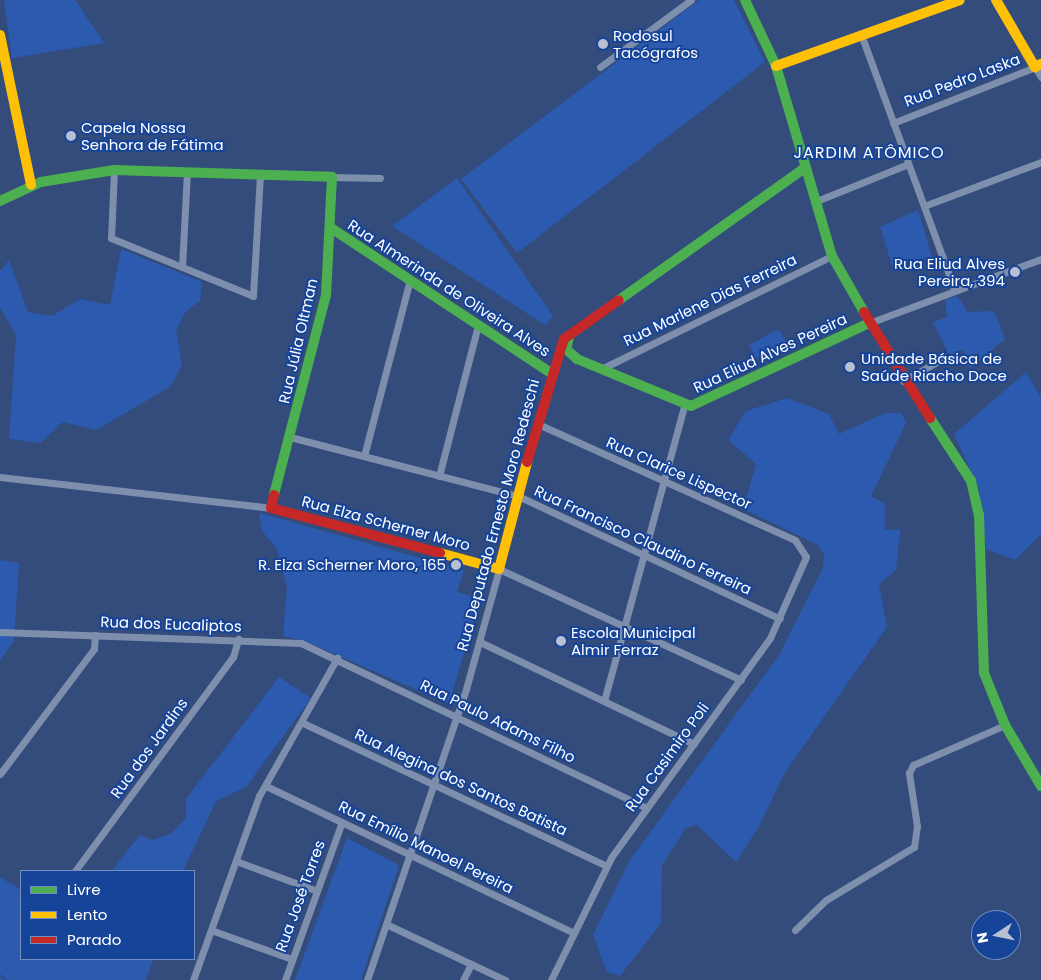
<!DOCTYPE html>
<html>
<head>
<meta charset="utf-8">
<style>
	body { margin:0 }
	#map { position:relative; width:1041px; height:980px; overflow:hidden; background:#334c7b; font-family:Poppins,sans-serif }
	div>[style] { position:absolute }
	[style*='--x'] { left:calc(var(--x)*1px); top:calc(var(--y)*1px); width:calc(var(--w)*1px); rotate:calc(var(--a)*1deg) }
	.green>* { inset:0; background:#2b5aae; transform-origin:0 0 }
	.stream>* { height:2.5px; margin:-1.25px; padding:0 1.25px; transform-origin:1.25px; border-radius:1.25px; background:#30518d }
	.street>* { height:7px; margin:-3.5px; padding:0 3.5px; transform-origin:3.5px; border-radius:3.5px; background:#7e8ead }
	.fast>* { height:10px; margin:-5px; padding:0 5px; transform-origin:5px; border-radius:5px; background:#4caf50 }
	.slow>* { height:10px; margin:-5px; padding:0 5px; transform-origin:5px; border-radius:5px; background:#ffc107 }
	.jam>* { height:10px; margin:-5px; padding:0 5px; transform-origin:5px; border-radius:5px; background:#c62828 }
	.dots>* { width:14px; height:14px; translate:-50% -50%; box-sizing:border-box; border:2px solid #164498; border-radius:50% }
	span { translate:-50% -50%; white-space:nowrap; text-align:center; line-height:1.15; -webkit-text-stroke:4px #164498; paint-order:stroke }
	.poi-label { font-size:15px; color:#fff }
	.left { translate:0 -50%; text-align:left }
	.right { translate:-100% -50%; text-align:right }
	.street-label { font-size:15px; color:#fff }
	.neighbourhood-label { font-size:16px; color:#fff; letter-spacing:1px }
	.legend { position:absolute; left:20px; top:870px; width:175px; height:90px; box-sizing:border-box; background:#164498; border:1px solid #738fc1; margin:0; padding:6px 9px; list-style:none; font-size:15px; color:#fff }
	.legend li { display:flex; align-items:center; gap:10px; height:25px }
	.legend b { width:25px; border:1px solid #738fc1 }
	.north { position:absolute; left:971px; top:910px; width:50px; height:50px; box-sizing:border-box; background:#164498; border:1px solid #738fc1; border-radius:50%; rotate:259deg; font-size:14px; font-weight:700; line-height:20px; text-align:center; color:#fff }
	.north::after { content:''; display:block; margin:auto; width:18px; height:22px; background:#b8c0d1; clip-path:polygon(50% 0,100% 100%,50% 72%,0 100%) }
</style>
</head>
<body>
<div id="map">
	<div class="green">
		<i style="clip-path:polygon(4px 0,75px 0,104px 43px,12px 58px)"></i>
		<i style="clip-path:polygon(699px 0,734px 0,765px 62px,517px 253px,461px 179px)"></i>
		<i style="clip-path:polygon(457px 178px,553px 316px,545px 325px,392px 226px)"></i>
		<i style="clip-path:polygon(918px 210px,932px 257px,892px 265px,880px 227px)"></i>
		<i style="clip-path:polygon(121px 249px,202px 282px,200px 301px,185px 312px,176px 330px,182px 366px,170px 387px,96px 430px,63px 422px,40px 443px,9px 439px,16px 334px,0 308px,0 271px,9px 260px,28px 312px,52px 316px,80px 299px,110px 305px)"></i>
		<i style="clip-path:polygon(957px 296px,968px 312px,994px 311px,1005px 339px,970px 368px,963px 350px,949px 355px,933px 322px,947px 317px,945px 300px)"></i>
		<i style="left:779px;top:329px;width:15px;height:34px;rotate:62deg"></i>
		<i style="clip-path:polygon(1026px 372px,1041px 398px,1041px 534px,1015px 560px,986px 549px,979px 489px,954px 434px)"></i>
		<i style="clip-path:polygon(787px 398px,829px 414px,839px 434px,885px 413px,901px 413px,906px 423px,871px 496px,885px 504px,885px 530px,900px 529px,896px 570px,879px 584px,887px 627px,784px 774px,759px 826px,736px 862px,697px 825px,686px 828px,662px 865px,661px 923px,620px 976px,607px 972px,593px 935px,630px 860px,779px 655px,823px 568px,824px 555px,818px 545px,743px 509px,756px 464px,728px 440px,746px 411px)"></i>
		<i style="clip-path:polygon(259px 513px,464px 570px,457px 592px,480px 599px,449px 704px,305px 641px,283px 636px,287px 588px,277px 549px,262px 531px)"></i>
		<i style="clip-path:polygon(0 560px,19px 563px,14px 641px,0 660px)"></i>
		<i style="clip-path:polygon(279px 677px,311px 698px,246px 787px,216px 801px,183px 871px,112px 871px,140px 835px,152px 840px,170px 834px,186px 819px,186px 799px)"></i>
		<i style="clip-path:polygon(347px 838px,399px 865px,361px 980px,295px 980px)"></i>
		<i style="clip-path:polygon(0 877px,21px 890px,21px 959px,153px 959px,146px 980px,0 980px)"></i>
	</div>
	<div class="stream">
		<i style="--x:0;--y:975;--w:8;--a:40"></i>
	</div>
	<div class="street">
		<i style="--x:862;--y:37;--w:270;--a:69.9"></i>
		<i style="--x:600;--y:67;--w:113;--a:-36.4"></i>
		<i style="--x:893;--y:123;--w:153;--a:-21.5"></i>
		<i style="--x:1035;--y:67;--w:12;--a:59"></i>
		<i style="--x:114;--y:170;--w:68;--a:92.5"></i>
		<i style="--x:111;--y:238;--w:153;--a:22.2"></i>
		<i style="--x:253;--y:296;--w:122;--a:-86.7"></i>
		<i style="--x:332;--y:177;--w:48;--a:1.2"></i>
		<i style="--x:814;--y:202;--w:101;--a:-22"></i>
		<i style="--x:924;--y:206;--w:125;--a:-20.6"></i>
		<i style="--x:182;--y:267;--w:96;--a:-87"></i>
		<i style="--x:869;--y:323;--w:184;--a:-20.4"></i>
		<i style="--x:601;--y:369;--w:257;--a:-26.1"></i>
		<i style="--x:903;--y:381;--w:47;--a:-29.3"></i>
		<i style="--x:538;--y:424;--w:282;--a:24.3"></i>
		<i style="--x:795;--y:540;--w:20;--a:57"></i>
		<i style="--x:806;--y:557;--w:89;--a:114"></i>
		<i style="--x:770;--y:638;--w:271;--a:125.9"></i>
		<i style="--x:611;--y:858;--w:136;--a:116.2"></i>
		<i style="--x:290;--y:437;--w:236;--a:14.5"></i>
		<i style="--x:518;--y:496;--w:289;--a:25.1"></i>
		<i style="--x:364;--y:456;--w:182;--a:-75.4"></i>
		<i style="--x:439;--y:476;--w:156;--a:-75.5"></i>
		<i style="--x:0;--y:477;--w:273;--a:6.5"></i>
		<i style="--x:0;--y:632;--w:301;--a:2.1"></i>
		<i style="--x:301;--y:643;--w:383;--a:25.5"></i>
		<i style="--x:480;--y:642;--w:237;--a:25.5"></i>
		<i style="--x:604;--y:701;--w:306;--a:-74.8"></i>
		<i style="--x:303;--y:723;--w:336;--a:25.2"></i>
		<i style="--x:0;--y:774;--w:156;--a:-53.1"></i>
		<i style="--x:94;--y:649;--w:14;--a:-86"></i>
		<i style="--x:266;--y:786;--w:341;--a:25.5"></i>
		<i style="--x:236;--y:861;--w:86;--a:20.3"></i>
		<i style="--x:75;--y:871;--w:266;--a:-53.6"></i>
		<i style="--x:233;--y:657;--w:19;--a:-74"></i>
		<i style="--x:386;--y:924;--w:132;--a:25.2"></i>
		<i style="--x:211;--y:930;--w:86;--a:19.7"></i>
		<i style="--x:795;--y:930;--w:43;--a:-44.1"></i>
		<i style="--x:826;--y:900;--w:103;--a:-31.1"></i>
		<i style="--x:914;--y:847;--w:21;--a:-82"></i>
		<i style="--x:917;--y:826;--w:54;--a:-98.6"></i>
		<i style="--x:909;--y:773;--w:9;--a:-63"></i>
		<i style="--x:913;--y:765;--w:100;--a:-23.5"></i>
		<i style="--x:193;--y:980;--w:195;--a:-70.3"></i>
		<i style="--x:259;--y:796;--w:159;--a:-60.5"></i>
		<i style="--x:285;--y:980;--w:168;--a:-70.2"></i>
		<i style="--x:367;--y:980;--w:307;--a:-71.2"></i>
		<i style="--x:466;--y:689;--w:124;--a:-74.6"></i>
		<i style="--x:499;--y:569;--w:266;--a:24.6"></i>
		<i style="--x:463;--y:980;--w:18;--a:-63"></i>
	</div>
	<div class="fast">
		<i style="--x:745;--y:0;--w:73;--a:64.8"></i>
		<i style="--x:776;--y:66;--w:198;--a:73.6"></i>
		<i style="--x:832;--y:256;--w:64;--a:60.3"></i>
		<i style="--x:0;--y:201;--w:45;--a:-24.9"></i>
		<i style="--x:41;--y:182;--w:74;--a:-9.3"></i>
		<i style="--x:114;--y:170;--w:218;--a:1.8"></i>
		<i style="--x:332;--y:177;--w:118;--a:92.9"></i>
		<i style="--x:326;--y:295;--w:207;--a:104.6"></i>
		<i style="--x:331;--y:228;--w:263;--a:33.4"></i>
		<i style="--x:619;--y:300;--w:228;--a:-35.4"></i>
		<i style="--x:569;--y:337;--w:12;--a:104"></i>
		<i style="--x:566;--y:349;--w:15;--a:42"></i>
		<i style="--x:577;--y:359;--w:123;--a:22.4"></i>
		<i style="--x:691;--y:406;--w:196;--a:-25"></i>
		<i style="--x:930;--y:418;--w:75;--a:56.9"></i>
		<i style="--x:971;--y:481;--w:35;--a:77"></i>
		<i style="--x:979;--y:515;--w:158;--a:88.2"></i>
		<i style="--x:984;--y:673;--w:56;--a:68"></i>
		<i style="--x:1005;--y:725;--w:71;--a:59.5"></i>
	</div>
	<div class="slow">
		<i style="--x:996;--y:0;--w:78;--a:59.8"></i>
		<i style="--x:1035;--y:67;--w:7;--a:-27"></i>
		<i style="--x:0;--y:35;--w:153;--a:78.3"></i>
		<i style="--x:776;--y:66;--w:195;--a:-19.7"></i>
		<i style="--x:440;--y:553;--w:61;--a:15.2"></i>
		<i style="--x:499;--y:569;--w:111;--a:-75.3"></i>
	</div>
	<div class="jam">
		<i style="--x:864;--y:312;--w:125;--a:58.1"></i>
		<i style="--x:527;--y:462;--w:128;--a:-73.3"></i>
		<i style="--x:564;--y:339;--w:67;--a:-35.3"></i>
		<i style="--x:274;--y:495;--w:13;--a:103"></i>
		<i style="--x:271;--y:508;--w:175;--a:14.9"></i>
	</div>
	<div class="dots">
		<i style="left:603px;top:44px;background:#b8c0d1"></i>
		<i style="left:71px;top:136px;background:#b8c0d1"></i>
		<i style="left:1015px;top:272px;background:#b8c0d1"></i>
		<i style="left:850px;top:367px;background:#b8c0d1"></i>
		<i style="left:456px;top:565px;background:#b8c0d1"></i>
		<i style="left:561px;top:641px;background:#b8c0d1"></i>
	</div>
	<div class="poi-label">
		<span class="left" style="left:613px;top:44px">Rodosul<br>Tacógrafos</span>
		<span class="left" style="left:81px;top:136px">Capela Nossa<br>Senhora de Fátima</span>
		<span class="right" style="left:1005px;top:272px">Rua Eliud Alves<br>Pereira, 394</span>
		<span class="left" style="left:861px;top:367px">Unidade Básica de<br>Saúde Riacho Doce</span>
		<span class="right" style="left:446px;top:565px">R. Elza Scherner Moro, 165</span>
		<span class="left" style="left:571px;top:641px">Escola Municipal<br>Almir Ferraz</span>
	</div>
	<div class="street-label">
		<span style="left:962px;top:80px;rotate:-21deg">Rua Pedro Laska</span>
		<span style="left:449px;top:288px;rotate:33deg">Rua Almerinda de Oliveira Alves</span>
		<span style="left:710px;top:300px;rotate:-26deg">Rua Marlene Dias Ferreira</span>
		<span style="left:298px;top:341px;rotate:-77deg">Rua Júlia Oltman</span>
		<span style="left:770px;top:353px;rotate:-25deg">Rua Eliud Alves Pereira</span>
		<span style="left:679px;top:473px;rotate:24deg">Rua Clarice Lispector</span>
		<span style="left:498px;top:515px;rotate:-75deg">Rua Deputado Ernesto Moro Redeschi</span>
		<span style="left:386px;top:523px;rotate:15deg">Rua Elza Scherner Moro</span>
		<span style="left:643px;top:540px;rotate:25deg">Rua Francisco Claudino Ferreira</span>
		<span style="left:171px;top:624px;rotate:2deg">Rua dos Eucaliptos</span>
		<span style="left:498px;top:721px;rotate:26deg">Rua Paulo Adams Filho</span>
		<span style="left:149px;top:748px;rotate:-54deg">Rua dos Jardins</span>
		<span style="left:667px;top:757px;rotate:-54deg">Rua Casimiro Poli</span>
		<span style="left:461px;top:782px;rotate:25deg">Rua Alegina dos Santos Batista</span>
		<span style="left:426px;top:847px;rotate:26deg">Rua Emílio Manoel Pereira</span>
		<span style="left:300px;top:896px;rotate:-70deg">Rua José Torres</span>
	</div>
	<div class="neighbourhood-label">
		<span style="left:869px;top:153px">JARDIM ATÔMICO</span>
	</div>
	<ul class="legend">
	<li><b style="height:6px;background:#4caf50"></b>Livre</li>
	<li><b style="height:6px;background:#ffc107"></b>Lento</li>
	<li><b style="height:6px;background:#c62828"></b>Parado</li>
	</ul>
	<div class="north">N</div>
</div>
</body>
</html>
